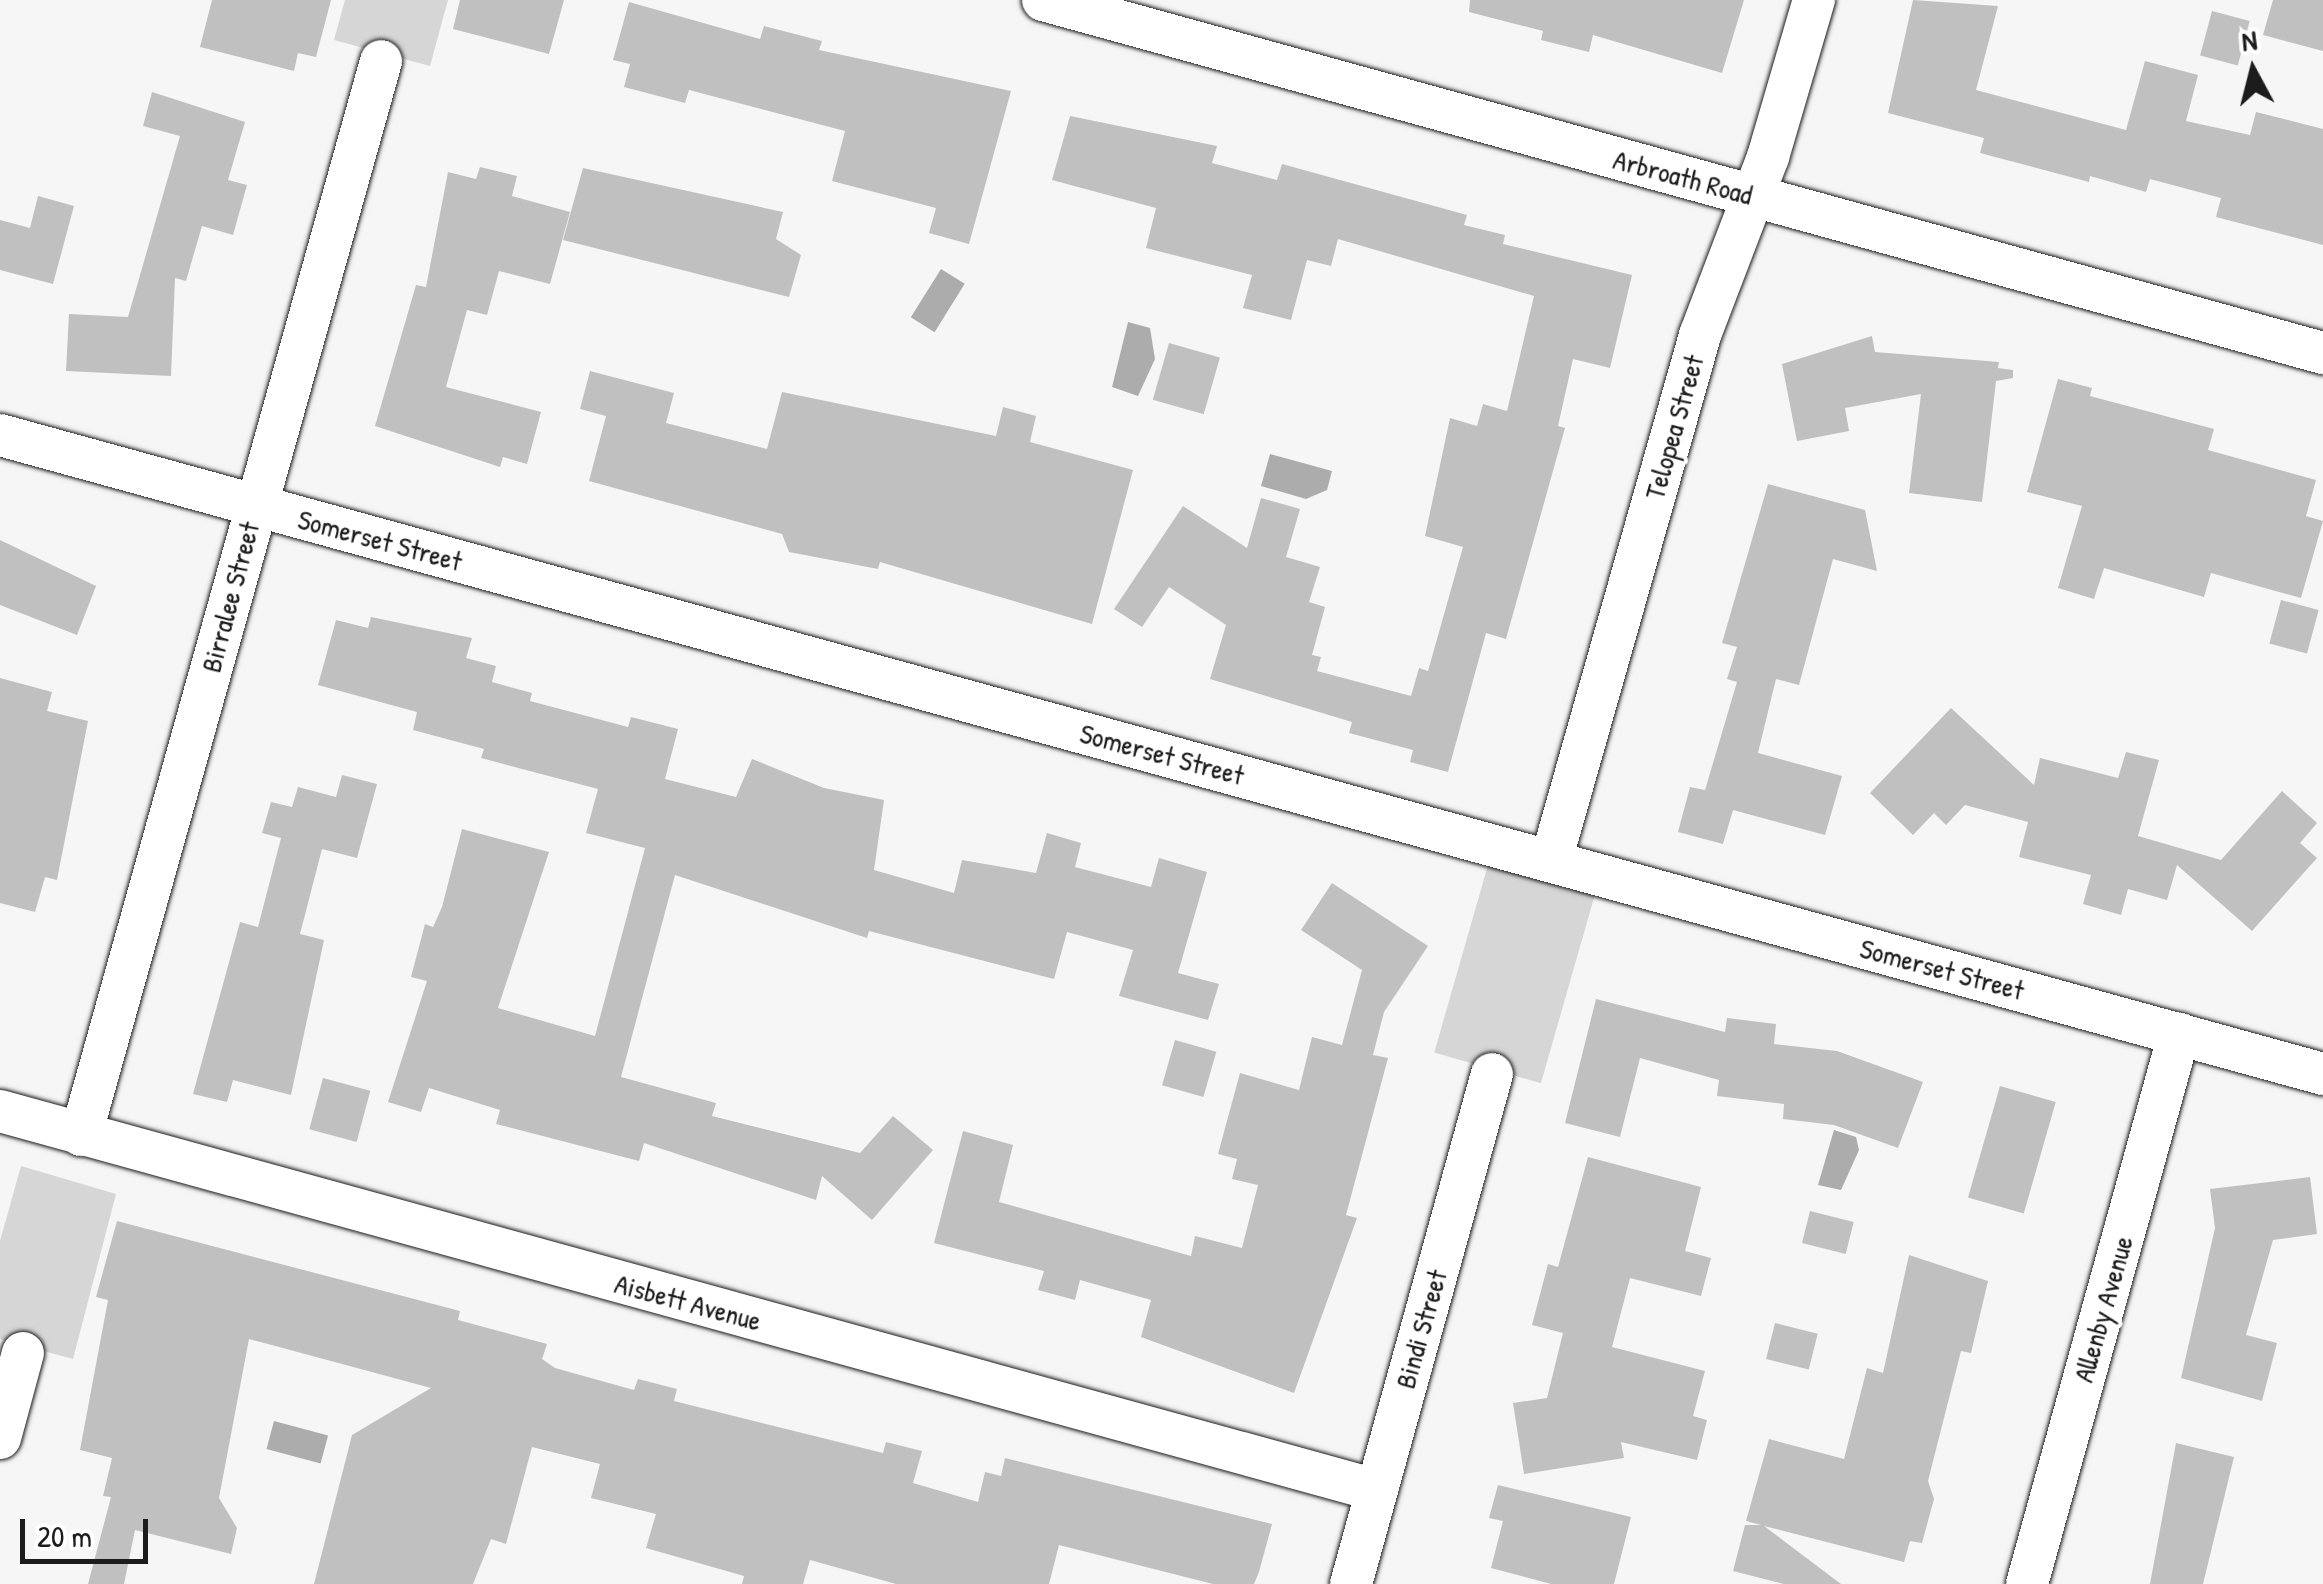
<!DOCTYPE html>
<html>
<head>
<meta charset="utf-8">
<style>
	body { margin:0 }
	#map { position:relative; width:2323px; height:1584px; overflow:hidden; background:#f6f6f6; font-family:"Patrick Hand",sans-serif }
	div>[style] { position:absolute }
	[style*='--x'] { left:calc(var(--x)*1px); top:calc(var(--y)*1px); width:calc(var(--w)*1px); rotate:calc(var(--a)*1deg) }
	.green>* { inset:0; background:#d6d6d6; transform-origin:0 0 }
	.water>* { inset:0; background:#acacac; transform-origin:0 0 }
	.building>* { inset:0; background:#c0c0c0; transform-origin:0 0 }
	.roads { filter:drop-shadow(0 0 2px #1c1c1c) drop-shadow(0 0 2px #1c1c1c) }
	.street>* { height:42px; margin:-21px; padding:0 21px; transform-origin:21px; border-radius:21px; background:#fff }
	span { translate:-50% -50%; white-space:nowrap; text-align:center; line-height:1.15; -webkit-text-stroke:8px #fff; paint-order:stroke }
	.street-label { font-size:28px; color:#1c1c1c }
	.north { position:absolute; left:2203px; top:20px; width:100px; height:100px; -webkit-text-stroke:8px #fff; paint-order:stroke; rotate:353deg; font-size:28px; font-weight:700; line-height:40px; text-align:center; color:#1c1c1c }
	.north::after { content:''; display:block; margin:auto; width:35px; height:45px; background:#1c1c1c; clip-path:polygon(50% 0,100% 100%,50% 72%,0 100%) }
	.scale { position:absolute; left:20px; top:1519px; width:128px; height:45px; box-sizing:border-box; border:5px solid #1c1c1c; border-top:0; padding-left:12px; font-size:30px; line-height:35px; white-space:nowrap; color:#1c1c1c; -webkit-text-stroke:8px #fff; paint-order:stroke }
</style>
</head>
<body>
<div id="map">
	<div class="green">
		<i style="clip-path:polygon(345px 0,448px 0,430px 66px,334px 40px)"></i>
		<i style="left:1494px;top:844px;width:111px;height:217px;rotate:16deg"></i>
		<i style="clip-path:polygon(21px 1166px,116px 1194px,73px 1359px,0 1339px,0 1241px)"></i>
	</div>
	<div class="water">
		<i style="left:941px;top:269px;width:28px;height:57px;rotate:32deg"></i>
		<i style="clip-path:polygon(1128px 322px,1150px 328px,1155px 359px,1138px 396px,1112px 387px)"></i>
		<i style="clip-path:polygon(1270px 454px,1332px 471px,1327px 490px,1306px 499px,1261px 486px)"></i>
		<i style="clip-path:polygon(1834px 1130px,1856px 1137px,1859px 1150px,1841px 1190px,1818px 1185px)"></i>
		<i style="left:274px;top:1421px;width:56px;height:29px;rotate:15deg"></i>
	</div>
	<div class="building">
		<i style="clip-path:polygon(212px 0,331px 0,316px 57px,298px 53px,294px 71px,200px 47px)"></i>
		<i style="clip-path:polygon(460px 0,564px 0,549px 54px,453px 29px)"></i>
		<i style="clip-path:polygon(1470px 0,1744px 0,1722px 73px,1593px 35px,1589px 52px,1541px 40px,1543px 31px,1469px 12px)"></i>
		<i style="clip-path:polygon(1913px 0,1998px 6px,1976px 90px,2126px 130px,2145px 61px,2198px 75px,2186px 121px,2250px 135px,2256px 112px,2323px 129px,2323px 245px,2216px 217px,2221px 198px,2150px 179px,2146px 192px,2090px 176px,2089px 182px,1980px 153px,1984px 138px,1888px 113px)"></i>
		<i style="clip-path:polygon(2273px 0,2323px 0,2323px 51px,2263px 35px)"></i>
		<i style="clip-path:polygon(629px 2px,760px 39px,764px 26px,822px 41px,819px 50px,1011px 91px,969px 244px,929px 233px,936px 208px,832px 181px,845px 131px,689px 90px,685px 103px,624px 87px,630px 64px,613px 60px)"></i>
		<i style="left:2212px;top:11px;width:39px;height:46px;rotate:15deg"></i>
		<i style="clip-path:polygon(152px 92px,245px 122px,228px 180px,247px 185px,233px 235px,202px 226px,186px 281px,175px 278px,171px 376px,66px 371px,69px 314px,128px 317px,180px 136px,143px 126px)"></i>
		<i style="clip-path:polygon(1070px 116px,1217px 146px,1212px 163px,1277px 180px,1282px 164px,1467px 215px,1464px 225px,1505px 235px,1503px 244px,1632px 275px,1610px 368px,1573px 359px,1558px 426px,1565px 428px,1506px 639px,1486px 633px,1448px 772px,1410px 762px,1413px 750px,1349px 733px,1352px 722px,1210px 679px,1226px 625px,1169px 587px,1142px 627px,1114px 609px,1183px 506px,1247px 548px,1261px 498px,1300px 509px,1286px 557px,1320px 567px,1309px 602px,1325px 607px,1312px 655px,1321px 657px,1317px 671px,1411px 696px,1419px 668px,1428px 671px,1463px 547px,1425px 536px,1450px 418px,1477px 426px,1483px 404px,1507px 411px,1534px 296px,1338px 239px,1331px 266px,1307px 260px,1291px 320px,1243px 308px,1252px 275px,1146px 248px,1156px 208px,1052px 180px)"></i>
		<i style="clip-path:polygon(480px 167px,517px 176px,512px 196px,570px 212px,550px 284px,499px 271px,487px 315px,467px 310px,446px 387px,541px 412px,527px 464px,503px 457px,500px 467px,375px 426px,416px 285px,426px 287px,448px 172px,476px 179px)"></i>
		<i style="clip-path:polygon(583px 168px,783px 212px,776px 239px,801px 255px,789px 297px,563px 240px)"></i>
		<i style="clip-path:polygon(38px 196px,74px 206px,53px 284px,0 270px,0 220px,30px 228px)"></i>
		<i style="clip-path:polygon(1872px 336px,1875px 352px,1999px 362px,1998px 368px,2013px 370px,2013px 378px,1996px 381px,1982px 502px,1909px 493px,1921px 394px,1845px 408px,1849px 431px,1797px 441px,1782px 364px)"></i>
		<i style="left:1169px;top:343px;width:53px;height:59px;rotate:16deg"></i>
		<i style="clip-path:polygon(590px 371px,674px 393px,666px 423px,767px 449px,782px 392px,996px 436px,1003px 407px,1036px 416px,1030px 442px,1133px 470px,1092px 624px,880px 562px,878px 569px,789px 552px,782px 534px,589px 481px,606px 416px,580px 409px)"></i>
		<i style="clip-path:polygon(2058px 379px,2092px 388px,2090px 396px,2214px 429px,2208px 450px,2316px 480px,2306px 516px,2323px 521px,2301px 598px,2211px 573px,2204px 597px,2104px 568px,2094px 599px,2058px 588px,2082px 506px,2027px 492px)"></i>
		<i style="clip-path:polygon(1768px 484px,1865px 510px,1877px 571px,1833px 559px,1799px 685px,1776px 679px,1758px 753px,1842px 776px,1825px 835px,1733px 810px,1723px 844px,1678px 832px,1690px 787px,1705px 790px,1737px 682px,1727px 679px,1737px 647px,1722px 643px)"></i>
		<i style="clip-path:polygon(0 540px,96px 586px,77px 635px,0 605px)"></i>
		<i style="left:2281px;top:600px;width:39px;height:45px;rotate:15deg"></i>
		<i style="clip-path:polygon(371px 617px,472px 638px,466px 658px,496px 666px,492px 682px,532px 693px,530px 701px,628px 727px,631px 717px,678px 729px,665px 779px,736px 797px,752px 759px,824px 788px,884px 800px,874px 870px,954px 893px,962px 860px,1036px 873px,1047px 833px,1081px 843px,1075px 867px,1151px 887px,1159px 858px,1207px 872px,1178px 973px,1219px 984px,1208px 1020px,1119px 996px,1133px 950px,1067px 932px,1054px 979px,869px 931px,867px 938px,675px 875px,621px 1077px,716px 1103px,712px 1116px,860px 1153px,893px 1116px,933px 1150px,872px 1220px,822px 1176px,816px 1200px,644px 1143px,639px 1161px,496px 1124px,500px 1110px,429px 1088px,421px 1112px,388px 1102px,427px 981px,411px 977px,425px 924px,433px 927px,442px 907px,462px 829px,549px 852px,498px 1008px,595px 1036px,645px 848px,586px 833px,598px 789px,481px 758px,484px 749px,413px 730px,417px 712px,318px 685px,336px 620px,368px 628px)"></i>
		<i style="clip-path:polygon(0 678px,52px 692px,47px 711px,88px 721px,57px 880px,45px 877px,35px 912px,0 903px)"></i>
		<i style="clip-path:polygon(1951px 708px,2034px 785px,2040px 758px,2118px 778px,2126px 752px,2159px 760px,2138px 836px,2221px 860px,2282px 791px,2317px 823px,2300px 843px,2317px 858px,2252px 931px,2177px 865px,2167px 900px,2128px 889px,2121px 915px,2083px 904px,2091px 875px,2019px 857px,2028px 822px,1965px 805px,1946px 825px,1934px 813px,1913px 835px,1870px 793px)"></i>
		<i style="clip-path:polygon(342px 775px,377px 784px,357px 858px,322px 849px,300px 934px,324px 940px,291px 1095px,233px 1080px,227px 1102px,193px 1094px,240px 922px,258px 927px,281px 838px,262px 833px,271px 802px,292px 807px,298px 787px,336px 797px)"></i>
		<i style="clip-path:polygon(1332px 883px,1428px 946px,1384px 1012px,1373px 1055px,1388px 1058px,1346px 1215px,1357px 1218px,1294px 1393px,1141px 1337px,1151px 1300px,1080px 1280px,1075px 1300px,1038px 1290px,1044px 1271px,934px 1243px,963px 1131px,1013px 1145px,999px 1202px,1191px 1256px,1195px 1236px,1242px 1248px,1258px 1185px,1232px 1179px,1237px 1159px,1218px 1154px,1240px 1073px,1299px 1090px,1312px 1037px,1342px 1045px,1362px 970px,1301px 930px)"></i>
		<i style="clip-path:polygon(1596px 999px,1725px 1032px,1727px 1018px,1776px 1024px,1774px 1044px,1837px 1051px,1923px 1082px,1898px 1148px,1834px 1125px,1783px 1119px,1784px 1104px,1717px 1096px,1719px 1080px,1640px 1058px,1620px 1137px,1565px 1123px)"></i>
		<i style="left:1175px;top:1040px;width:43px;height:47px;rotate:16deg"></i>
		<i style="left:323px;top:1078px;width:49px;height:53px;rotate:15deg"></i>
		<i style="left:2000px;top:1086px;width:58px;height:116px;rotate:16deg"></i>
		<i style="clip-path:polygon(1588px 1157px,1701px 1187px,1685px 1251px,1711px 1258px,1701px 1296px,1630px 1278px,1612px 1347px,1705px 1371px,1693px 1416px,1707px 1420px,1697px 1460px,1621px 1442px,1624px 1458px,1524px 1474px,1513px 1403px,1547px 1398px,1563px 1333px,1532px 1325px,1548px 1264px,1558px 1267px)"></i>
		<i style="clip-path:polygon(2310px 1177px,2317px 1234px,2273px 1240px,2246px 1335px,2277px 1343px,2262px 1401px,2181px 1378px,2215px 1228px,2210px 1189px)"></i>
		<i style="left:1810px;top:1211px;width:45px;height:33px;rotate:14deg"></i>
		<i style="clip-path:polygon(117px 1221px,460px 1311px,458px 1320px,547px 1344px,542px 1359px,555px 1368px,634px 1390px,638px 1379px,677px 1389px,674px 1401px,883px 1453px,886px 1442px,922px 1451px,913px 1483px,978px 1502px,985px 1472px,1001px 1476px,1005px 1458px,1272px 1524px,1259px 1572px,1254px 1584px,1213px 1584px,1059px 1545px,1049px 1584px,896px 1584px,810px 1560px,803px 1584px,742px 1584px,744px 1576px,646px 1548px,656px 1514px,591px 1498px,600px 1464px,532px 1447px,506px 1544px,491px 1539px,473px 1584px,314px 1584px,352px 1435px,431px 1388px,249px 1339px,219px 1498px,237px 1528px,231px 1554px,135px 1530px,124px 1584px,88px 1584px,111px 1497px,103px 1496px,112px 1458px,80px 1450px,108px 1300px,96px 1297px)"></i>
		<i style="clip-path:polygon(1909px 1255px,1988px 1281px,1971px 1353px,1961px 1351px,1928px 1481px,1934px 1499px,1922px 1543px,1910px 1541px,1904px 1562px,1764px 1526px,1841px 1584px,1784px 1584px,1733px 1571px,1745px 1525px,1761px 1525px,1746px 1521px,1769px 1439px,1844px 1459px,1867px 1368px,1883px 1373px)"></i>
		<i style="left:1775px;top:1323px;width:44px;height:37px;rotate:14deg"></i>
		<i style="clip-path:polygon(2176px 1443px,2234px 1457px,2203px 1584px,2150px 1584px)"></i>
		<i style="clip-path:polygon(1498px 1485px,1631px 1517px,1614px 1584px,1551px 1584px,1491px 1568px,1503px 1521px,1489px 1518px)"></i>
	</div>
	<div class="roads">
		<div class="street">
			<i style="--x:1043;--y:0;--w:1328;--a:15.42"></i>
			<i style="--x:0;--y:435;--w:2409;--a:15.38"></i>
			<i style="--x:1551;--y:861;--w:547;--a:-74.18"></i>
			<i style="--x:1700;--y:335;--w:191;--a:-69.1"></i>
			<i style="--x:1768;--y:157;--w:164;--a:-73.7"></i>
			<i style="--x:0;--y:1111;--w:1427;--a:15.4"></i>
			<i style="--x:81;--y:1135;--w:1115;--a:-74.39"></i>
			<i style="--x:0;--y:1438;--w:88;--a:-74.9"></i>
			<i style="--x:1351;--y:1584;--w:529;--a:-74.55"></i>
			<i style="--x:2027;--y:1584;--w:571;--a:-74.55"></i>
		</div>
	</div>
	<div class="street-label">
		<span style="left:1683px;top:177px;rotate:15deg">Arbroath Road</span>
		<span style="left:1674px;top:427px;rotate:-74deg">Telopea Street</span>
		<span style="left:380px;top:540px;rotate:15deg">Somerset Street</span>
		<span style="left:230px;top:597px;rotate:-75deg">Birralee Street</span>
		<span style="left:1162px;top:754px;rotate:15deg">Somerset Street</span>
		<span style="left:1942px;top:969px;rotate:15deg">Somerset Street</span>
		<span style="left:688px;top:1302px;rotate:15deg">Aisbett Avenue</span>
		<span style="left:2103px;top:1309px;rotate:-74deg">Allenby Avenue</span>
		<span style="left:1421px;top:1329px;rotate:-74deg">Bindi Street</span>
	</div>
	<div class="north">N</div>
	<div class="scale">20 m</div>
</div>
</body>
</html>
